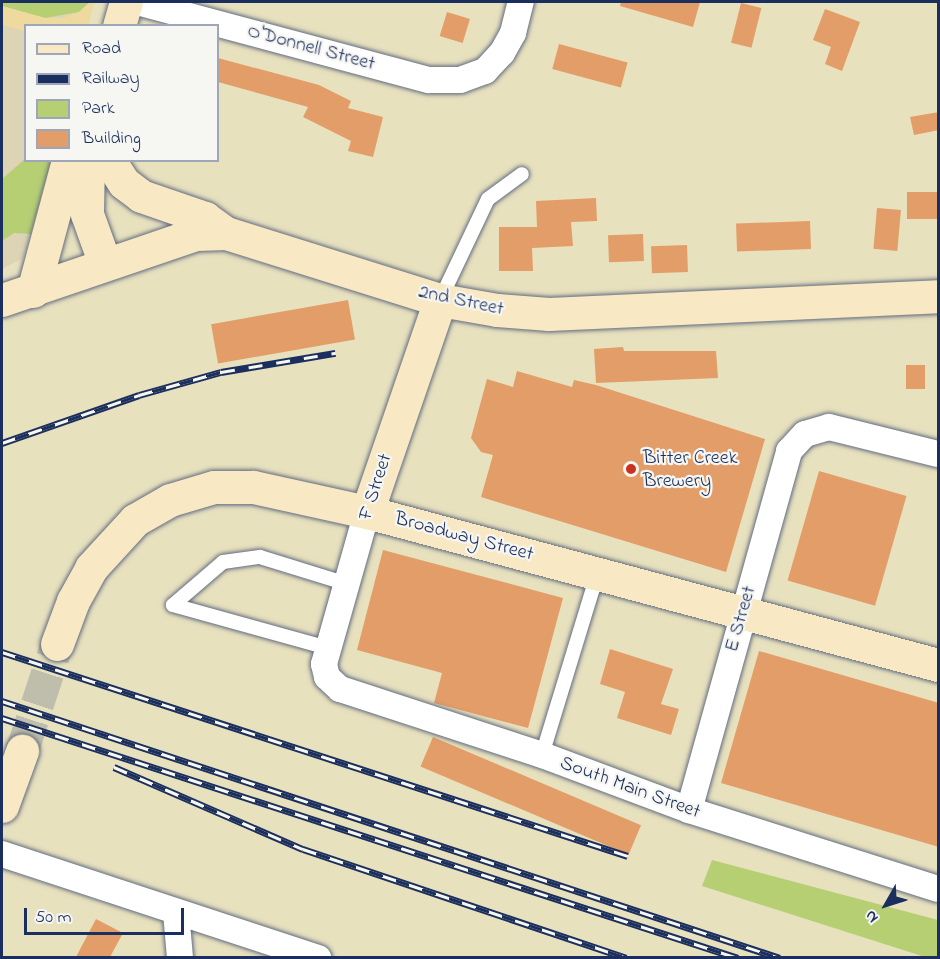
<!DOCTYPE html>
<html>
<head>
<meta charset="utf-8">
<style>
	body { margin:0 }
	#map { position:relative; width:940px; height:959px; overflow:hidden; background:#e8e1be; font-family:"Indie Flower",sans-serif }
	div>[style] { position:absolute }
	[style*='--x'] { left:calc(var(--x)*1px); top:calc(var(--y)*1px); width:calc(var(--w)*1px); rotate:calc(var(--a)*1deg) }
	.built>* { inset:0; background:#ddd4b6 }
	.green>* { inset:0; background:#b6cf73 }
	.sand>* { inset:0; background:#eeda9e }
	.building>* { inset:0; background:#e39d68; transform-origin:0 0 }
	.secondary-tunnel>* { height:33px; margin-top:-16.5px; transform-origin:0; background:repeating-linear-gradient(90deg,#bfbdab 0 33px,transparent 0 49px) }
	.roads { filter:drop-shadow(0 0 2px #636d80) drop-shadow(0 0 2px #636d80) }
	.lane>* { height:14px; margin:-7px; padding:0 7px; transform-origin:7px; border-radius:7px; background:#fff }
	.street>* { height:26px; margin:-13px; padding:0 13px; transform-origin:13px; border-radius:13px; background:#fff }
	.secondary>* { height:33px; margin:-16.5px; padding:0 16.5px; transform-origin:16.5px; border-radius:16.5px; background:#f8e8c3 }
	.rail>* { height:7px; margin-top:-3.5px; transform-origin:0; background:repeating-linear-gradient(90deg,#f6f6f2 0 14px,#1b2f5e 0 28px); box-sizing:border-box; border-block:2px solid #1b2f5e }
	.dots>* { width:16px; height:16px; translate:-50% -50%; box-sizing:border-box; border:3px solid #f6f6f2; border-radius:50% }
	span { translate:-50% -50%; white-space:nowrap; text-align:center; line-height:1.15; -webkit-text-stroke:4.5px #f6f6f2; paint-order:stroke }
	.street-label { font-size:20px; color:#1b2f5e }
	.poi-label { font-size:20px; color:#1b2f5e }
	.left { translate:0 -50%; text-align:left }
	.frame { position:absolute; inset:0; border:3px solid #1b2f5e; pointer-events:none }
	.legend { position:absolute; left:24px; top:24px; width:195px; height:138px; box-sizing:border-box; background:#f6f6f2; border:2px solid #9ea6b7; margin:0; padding:8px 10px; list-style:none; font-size:18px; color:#1b2f5e }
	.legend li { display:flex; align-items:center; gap:12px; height:30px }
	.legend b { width:30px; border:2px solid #9ea6b7 }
	.north { position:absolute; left:856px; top:875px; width:60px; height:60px; -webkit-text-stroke:4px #f6f6f2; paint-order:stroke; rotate:231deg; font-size:16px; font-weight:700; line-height:24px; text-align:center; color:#1b2f5e }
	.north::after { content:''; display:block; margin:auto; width:21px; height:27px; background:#1b2f5e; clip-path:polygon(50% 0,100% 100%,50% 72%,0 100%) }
	.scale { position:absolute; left:24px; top:908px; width:160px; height:27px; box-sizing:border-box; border:3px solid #1b2f5e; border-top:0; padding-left:8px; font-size:18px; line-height:21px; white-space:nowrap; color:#1b2f5e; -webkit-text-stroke:4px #f6f6f2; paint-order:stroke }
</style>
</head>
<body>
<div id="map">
	<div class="built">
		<i style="clip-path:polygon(2px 2px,94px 2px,88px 25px,26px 26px,26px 160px,51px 161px,23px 258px,2px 269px)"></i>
	</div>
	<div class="green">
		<i style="clip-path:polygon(2px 2px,90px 2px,79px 12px,45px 18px,2px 6px)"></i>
		<i style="clip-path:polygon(25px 159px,51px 161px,31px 234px,14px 233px,2px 241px,2px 179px)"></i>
		<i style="clip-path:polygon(712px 860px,938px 920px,938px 957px,925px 957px,702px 886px)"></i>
	</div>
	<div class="sand">
		<i style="clip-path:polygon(90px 2px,94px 2px,88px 25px,26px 26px,25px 31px,2px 25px,2px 6px,45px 18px,62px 18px,79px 12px)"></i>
	</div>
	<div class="building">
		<i style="clip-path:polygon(621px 2px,700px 2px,693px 27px,620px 6px)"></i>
		<i style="left:741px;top:3px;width:21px;height:41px;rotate:14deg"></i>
		<i style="clip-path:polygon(825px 9px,860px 22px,842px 71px,825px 64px,831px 47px,813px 40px)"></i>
		<i style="left:447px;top:12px;width:24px;height:25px;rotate:17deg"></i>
		<i style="left:559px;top:44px;width:71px;height:26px;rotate:15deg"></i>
		<i style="clip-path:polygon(218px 58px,319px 85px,351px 101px,348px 108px,383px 117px,373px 157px,348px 151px,351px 141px,303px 117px,308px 107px,218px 82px)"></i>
		<i style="clip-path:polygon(939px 112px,939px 130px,914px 135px,910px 117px)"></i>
		<i style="left:939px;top:192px;width:27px;height:32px;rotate:90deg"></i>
		<i style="clip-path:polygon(596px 198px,597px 221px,571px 222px,573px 246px,532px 248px,533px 271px,499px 271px,499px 227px,537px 227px,536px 201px)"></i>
		<i style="left:877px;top:208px;width:24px;height:41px;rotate:5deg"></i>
		<i style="left:810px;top:221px;width:28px;height:74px;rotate:88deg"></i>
		<i style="left:643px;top:234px;width:27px;height:35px;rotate:88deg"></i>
		<i style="left:687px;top:245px;width:27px;height:36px;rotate:88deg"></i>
		<i style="left:348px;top:300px;width:40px;height:139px;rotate:80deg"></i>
		<i style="clip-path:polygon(623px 347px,624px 351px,716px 351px,718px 378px,596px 383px,594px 349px)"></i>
		<i style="left:906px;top:365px;width:19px;height:24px"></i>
		<i style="clip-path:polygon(517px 371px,572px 387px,574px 380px,596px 385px,765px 439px,726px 572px,481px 497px,493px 455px,481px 452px,471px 438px,487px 379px,513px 387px)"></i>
		<i style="left:819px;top:471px;width:91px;height:114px;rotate:16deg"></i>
		<i style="clip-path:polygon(383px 550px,563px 598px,528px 728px,434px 703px,442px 673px,357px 650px)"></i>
		<i style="clip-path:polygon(610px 649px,673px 669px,661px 704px,679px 709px,671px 735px,617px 718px,625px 692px,600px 684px)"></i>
		<i style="clip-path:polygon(759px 651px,939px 703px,939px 847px,721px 783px)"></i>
		<i style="left:433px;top:737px;width:226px;height:32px;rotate:23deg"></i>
		<i style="clip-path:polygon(96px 919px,123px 933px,110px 957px,76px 957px)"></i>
	</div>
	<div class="secondary-tunnel">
		<i style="--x:22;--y:751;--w:113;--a:-71.9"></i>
	</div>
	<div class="roads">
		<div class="lane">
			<i style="--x:440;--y:300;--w:112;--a:-64.6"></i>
			<i style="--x:488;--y:199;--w:42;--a:-36.3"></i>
			<i style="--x:328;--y:648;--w:161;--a:-164.5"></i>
			<i style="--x:173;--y:605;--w:66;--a:-40.7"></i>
			<i style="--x:223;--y:562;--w:37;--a:-8"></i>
			<i style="--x:260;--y:557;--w:91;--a:17.2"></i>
			<i style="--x:542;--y:755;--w:191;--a:-73"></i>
		</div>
		<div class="street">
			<i style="--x:137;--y:2;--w:302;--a:15"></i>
			<i style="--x:429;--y:80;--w:31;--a:0"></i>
			<i style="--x:460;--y:80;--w:27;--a:-20"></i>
			<i style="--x:485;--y:71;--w:25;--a:-47"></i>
			<i style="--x:502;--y:53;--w:23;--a:-61"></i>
			<i style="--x:513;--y:33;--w:32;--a:-76"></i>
			<i style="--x:367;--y:512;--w:158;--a:105.8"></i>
			<i style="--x:324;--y:664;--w:13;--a:77"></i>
			<i style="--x:327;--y:677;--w:18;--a:43"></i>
			<i style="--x:340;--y:689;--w:213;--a:18.1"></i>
			<i style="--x:542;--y:755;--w:157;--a:20.5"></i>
			<i style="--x:689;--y:810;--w:261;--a:17.6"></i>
			<i style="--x:689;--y:810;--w:373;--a:-74.4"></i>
			<i style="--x:789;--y:451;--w:23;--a:-47"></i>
			<i style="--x:805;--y:434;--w:25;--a:-16"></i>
			<i style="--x:829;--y:427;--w:112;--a:13.9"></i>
			<i style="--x:2;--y:854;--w:333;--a:18.2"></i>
			<i style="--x:176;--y:912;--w:46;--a:85"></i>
		</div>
		<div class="secondary">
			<i style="--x:119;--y:26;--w:25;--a:-74"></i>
			<i style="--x:88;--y:160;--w:54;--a:91.1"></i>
			<i style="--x:87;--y:214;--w:53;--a:70.2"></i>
			<i style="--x:109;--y:160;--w:27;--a:57"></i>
			<i style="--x:124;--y:183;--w:21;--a:37"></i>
			<i style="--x:141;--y:196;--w:68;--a:19"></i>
			<i style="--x:205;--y:218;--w:26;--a:36"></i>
			<i style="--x:33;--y:291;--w:136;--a:-75"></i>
			<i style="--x:2;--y:300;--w:205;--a:-18.8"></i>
			<i style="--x:196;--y:234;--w:30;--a:-2"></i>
			<i style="--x:226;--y:233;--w:224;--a:17.4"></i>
			<i style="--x:440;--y:300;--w:58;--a:10"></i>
			<i style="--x:497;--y:310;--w:52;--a:4.4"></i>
			<i style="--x:549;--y:314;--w:389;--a:-2.6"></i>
			<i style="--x:367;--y:512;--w:224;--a:-71"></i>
			<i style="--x:57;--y:644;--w:46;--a:-69.6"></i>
			<i style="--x:73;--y:601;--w:38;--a:-61"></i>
			<i style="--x:91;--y:568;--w:65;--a:-47.5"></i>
			<i style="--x:135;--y:520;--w:40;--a:-29.7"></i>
			<i style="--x:170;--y:500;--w:46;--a:-16.5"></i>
			<i style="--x:214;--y:487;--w:39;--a:0"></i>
			<i style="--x:253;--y:487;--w:117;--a:12.4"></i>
			<i style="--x:367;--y:512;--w:591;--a:15"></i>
			<i style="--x:2;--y:806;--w:59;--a:-70"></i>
		</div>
	</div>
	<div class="rail">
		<i style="--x:2;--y:443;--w:145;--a:-19.3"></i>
		<i style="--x:139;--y:395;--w:85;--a:-15.7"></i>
		<i style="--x:221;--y:372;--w:116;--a:-9.5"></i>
		<i style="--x:2;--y:652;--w:658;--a:18.05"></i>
		<i style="--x:2;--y:701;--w:819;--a:18.28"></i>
		<i style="--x:2;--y:718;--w:774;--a:18.06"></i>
		<i style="--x:114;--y:767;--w:206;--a:23.5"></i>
		<i style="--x:303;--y:849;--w:341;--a:18.6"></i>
	</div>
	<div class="dots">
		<i style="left:631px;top:469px;background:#c8321e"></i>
	</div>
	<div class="street-label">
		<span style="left:311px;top:48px;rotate:15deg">O'Donnell Street</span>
		<span style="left:461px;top:301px;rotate:12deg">2nd Street</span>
		<span style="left:376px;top:487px;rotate:-72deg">F Street</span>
		<span style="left:464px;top:537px;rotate:15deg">Broadway Street</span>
		<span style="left:741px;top:619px;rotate:-74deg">E Street</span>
		<span style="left:630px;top:788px;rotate:20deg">South Main Street</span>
	</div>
	<div class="poi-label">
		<span class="left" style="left:643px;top:470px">Bitter Creek<br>Brewery</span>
	</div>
	<div class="frame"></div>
	<ul class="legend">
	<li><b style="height:8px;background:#f8e8c3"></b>Road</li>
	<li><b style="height:8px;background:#1b2f5e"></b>Railway</li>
	<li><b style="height:16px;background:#b6cf73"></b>Park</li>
	<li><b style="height:16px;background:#e39d68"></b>Building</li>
	</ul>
	<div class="north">N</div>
	<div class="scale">50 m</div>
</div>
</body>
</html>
